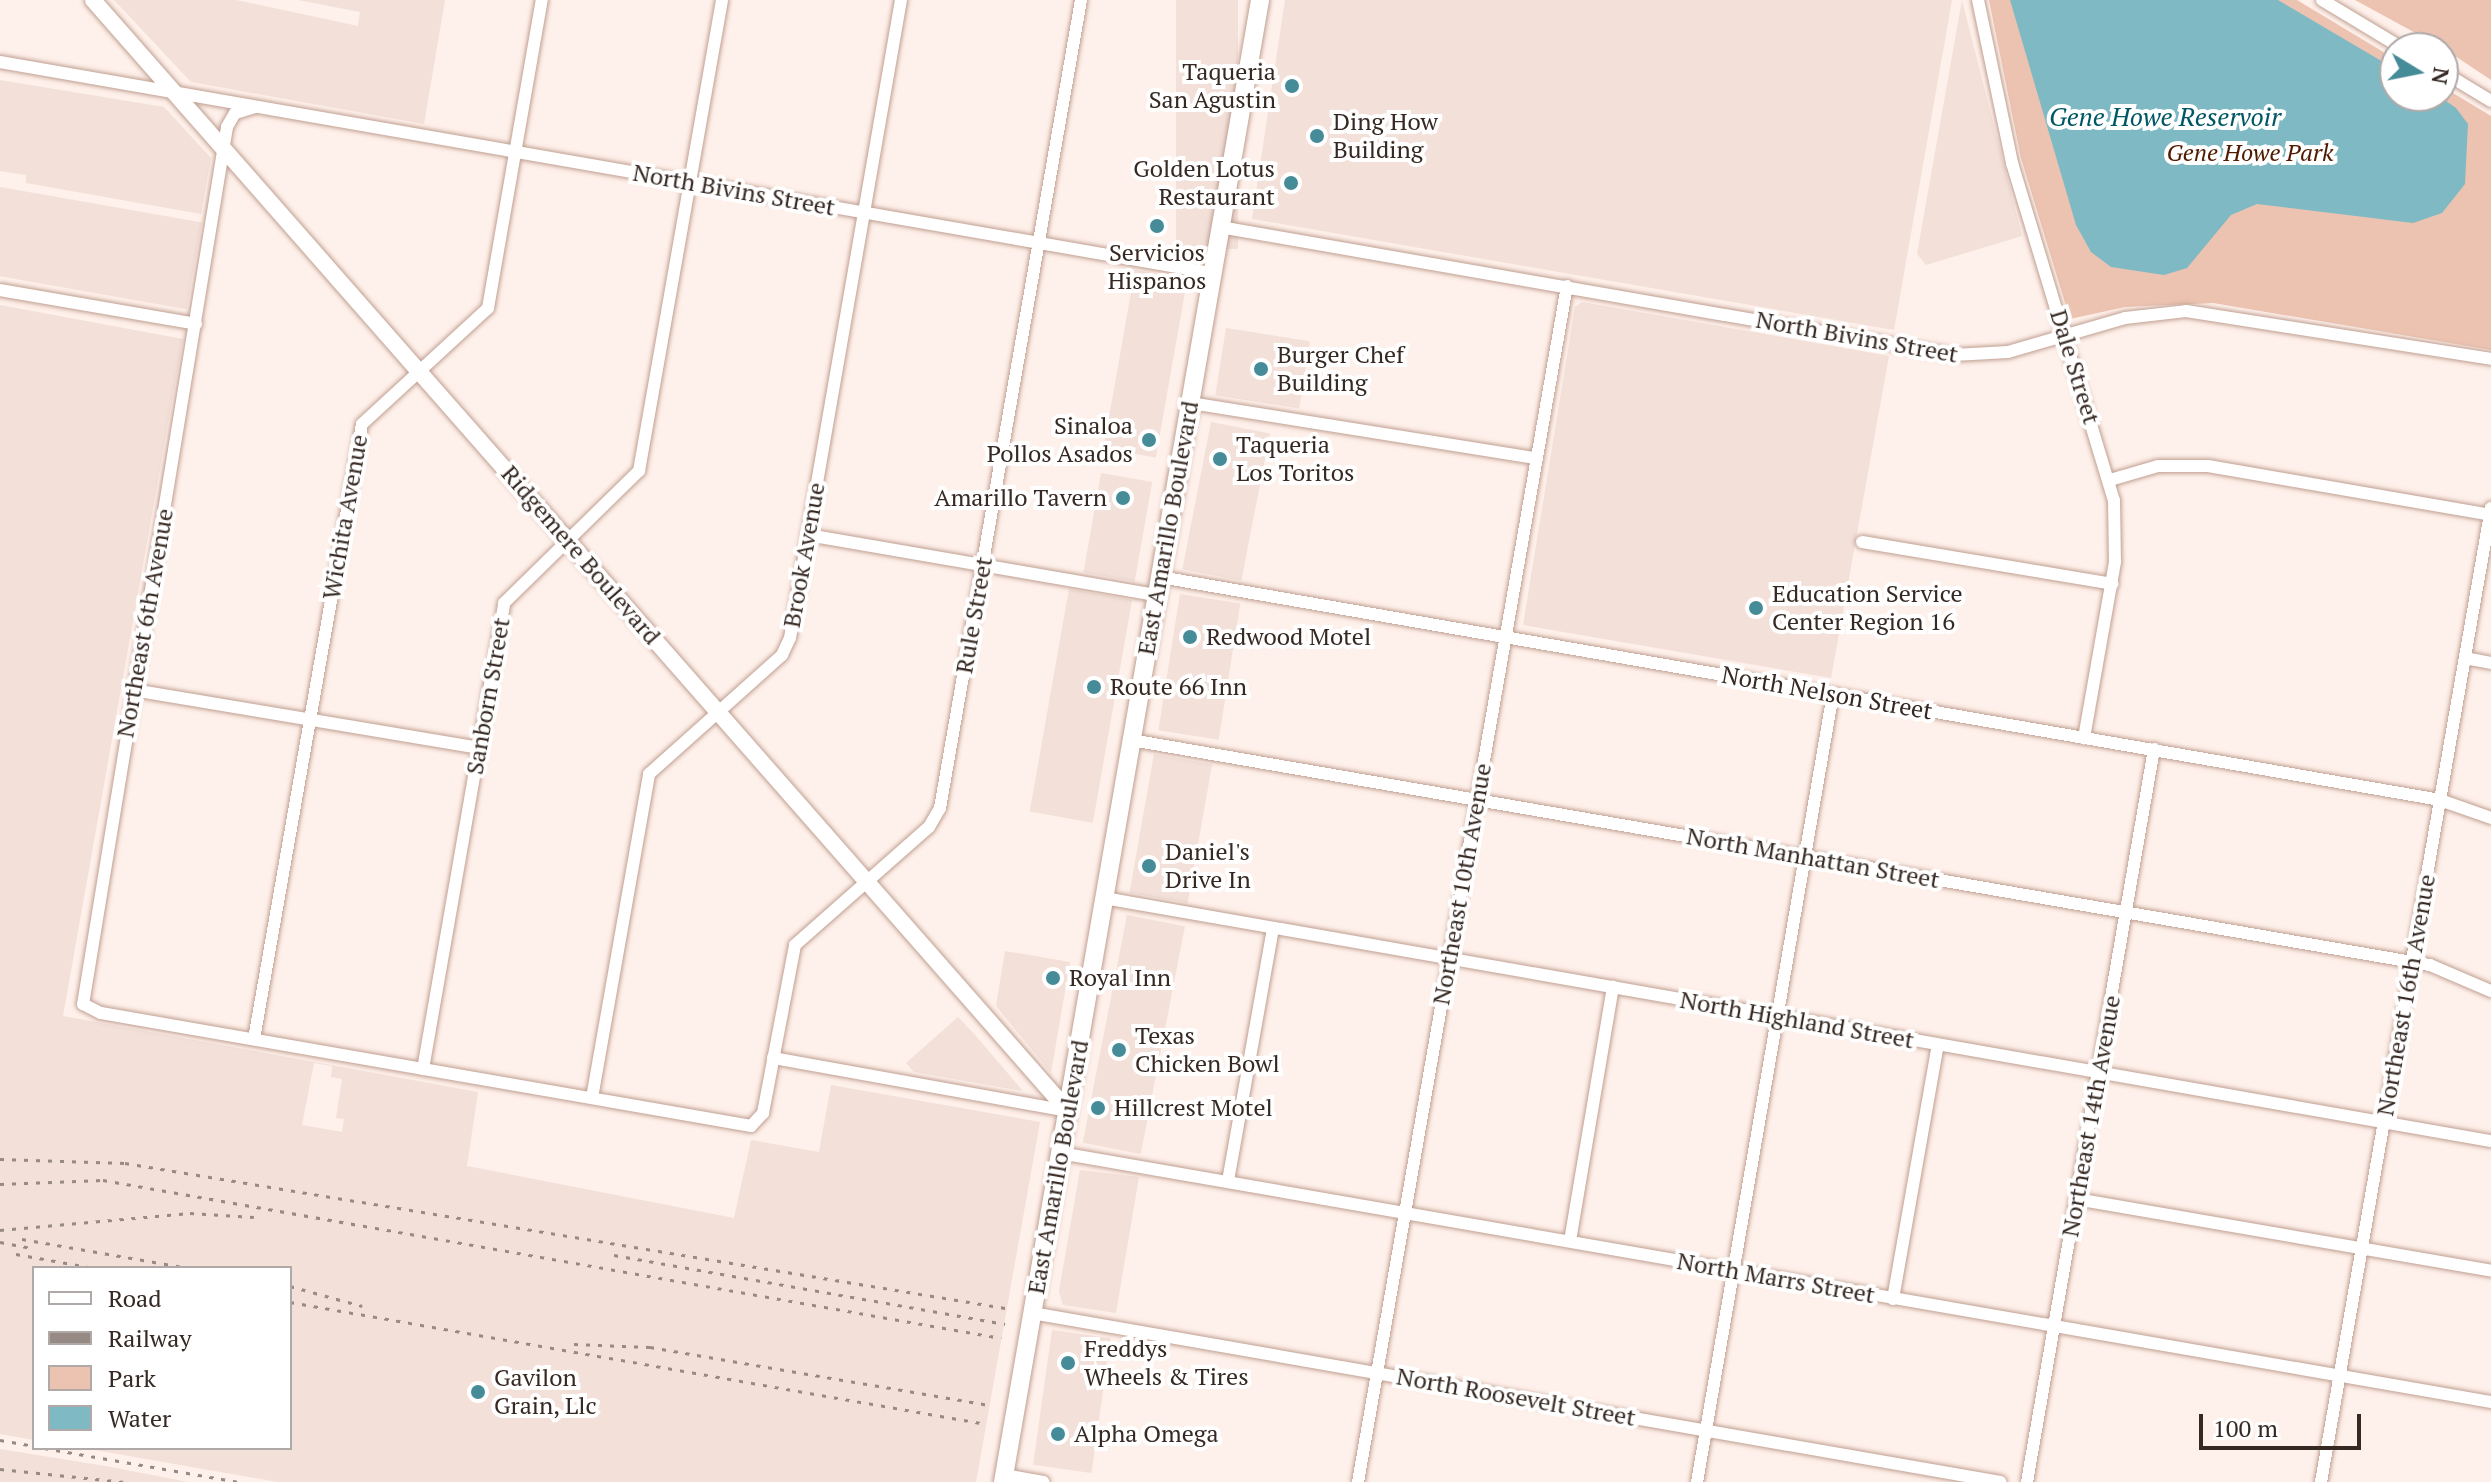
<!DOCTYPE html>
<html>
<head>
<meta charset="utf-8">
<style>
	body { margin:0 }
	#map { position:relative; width:2491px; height:1482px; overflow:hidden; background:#fef0ea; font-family:"PT Serif",serif }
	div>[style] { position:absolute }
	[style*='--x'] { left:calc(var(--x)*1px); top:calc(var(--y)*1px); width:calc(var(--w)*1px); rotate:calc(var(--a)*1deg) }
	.built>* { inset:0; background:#f2e0d9; transform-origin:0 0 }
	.green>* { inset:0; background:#ecc3b1 }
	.water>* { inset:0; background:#7fb9c4 }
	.roads { filter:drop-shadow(0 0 2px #c09f91) drop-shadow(0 0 2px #c09f91) }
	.minor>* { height:12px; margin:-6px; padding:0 6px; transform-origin:6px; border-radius:6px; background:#fff }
	.major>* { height:16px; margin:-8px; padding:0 8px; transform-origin:8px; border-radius:8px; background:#fff }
	.highway>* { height:18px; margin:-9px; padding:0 9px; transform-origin:9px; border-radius:9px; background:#fff }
	.rail>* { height:3px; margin-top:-1.5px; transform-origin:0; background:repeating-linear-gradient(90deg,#978a84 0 4px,transparent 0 12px) }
	.dots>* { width:22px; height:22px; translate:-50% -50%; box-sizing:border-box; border:4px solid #fff; border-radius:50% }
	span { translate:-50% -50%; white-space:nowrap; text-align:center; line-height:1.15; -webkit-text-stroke:8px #fff; paint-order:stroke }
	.poi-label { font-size:24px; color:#362923 }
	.right { translate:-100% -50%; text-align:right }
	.left { translate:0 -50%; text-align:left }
	.park-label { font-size:24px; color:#521b00; font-style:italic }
	.street-label { font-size:24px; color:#362923 }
	.water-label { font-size:26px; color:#005764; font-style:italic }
	.legend { position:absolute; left:32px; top:1266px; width:260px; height:184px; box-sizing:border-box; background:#fff; border:2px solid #afa9a7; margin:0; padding:10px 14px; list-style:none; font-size:24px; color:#362923 }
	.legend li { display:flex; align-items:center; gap:16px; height:40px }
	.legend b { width:40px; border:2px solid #afa9a7 }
	.north { position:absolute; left:2379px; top:32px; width:80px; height:80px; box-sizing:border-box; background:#fff; border:2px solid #afa9a7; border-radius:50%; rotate:100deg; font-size:22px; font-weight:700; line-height:32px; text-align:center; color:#362923 }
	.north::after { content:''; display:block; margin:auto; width:28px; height:36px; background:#468b98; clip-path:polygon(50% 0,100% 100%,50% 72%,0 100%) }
	.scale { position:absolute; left:2199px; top:1414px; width:162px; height:36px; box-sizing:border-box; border:4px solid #362923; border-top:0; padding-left:10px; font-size:24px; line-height:28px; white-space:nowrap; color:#362923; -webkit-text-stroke:6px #fff; paint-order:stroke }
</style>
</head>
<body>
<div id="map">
	<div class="built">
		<i style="clip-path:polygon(114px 0,236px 0,358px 26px,360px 12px,298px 0,445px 0,424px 124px,191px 82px)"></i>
		<i style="left:1176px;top:0;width:62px;height:249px"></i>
		<i style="clip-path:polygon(1285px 0,1952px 0,1894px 330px,1252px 219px)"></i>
		<i style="clip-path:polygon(1962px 0,2022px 236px,1926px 265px,1917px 254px)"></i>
		<i style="clip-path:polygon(0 80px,164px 107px,211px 158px,201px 214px,26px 183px,26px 175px,0 171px)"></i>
		<i style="left:0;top:187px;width:205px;height:88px;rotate:10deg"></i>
		<i style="left:1135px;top:270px;width:53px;height:181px;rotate:10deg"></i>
		<i style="clip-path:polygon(1582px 302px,1889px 356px,1831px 678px,1523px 625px,1575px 307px)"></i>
		<i style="clip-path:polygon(evenodd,0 305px,183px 339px,63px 1016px,478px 1092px,467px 1166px,734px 1218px,751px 1140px,819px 1152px,831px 1085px,1040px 1122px,976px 1482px,278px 1482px,83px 1448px,290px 1448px,290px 1268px,34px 1268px,34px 1440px,0 1434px,0 305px,314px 1063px,332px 1066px,331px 1077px,342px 1079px,336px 1118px,344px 1119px,342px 1132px,302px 1125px,314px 1063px)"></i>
		<i style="left:1226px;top:328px;width:85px;height:68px;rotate:9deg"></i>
		<i style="left:1211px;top:422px;width:60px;height:150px;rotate:11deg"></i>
		<i style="left:1101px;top:473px;width:52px;height:101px;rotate:10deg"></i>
		<i style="left:1069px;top:589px;width:64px;height:226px;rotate:10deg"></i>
		<i style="left:1180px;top:594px;width:61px;height:138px;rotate:9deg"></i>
		<i style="left:1154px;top:754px;width:59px;height:141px;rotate:10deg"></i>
		<i style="left:1127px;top:915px;width:59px;height:232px;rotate:11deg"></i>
		<i style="clip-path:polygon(1005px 951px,1070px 962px,1051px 1073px,996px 1006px)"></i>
		<i style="clip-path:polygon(958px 1017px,976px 1036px,1023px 1091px,914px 1072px,906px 1063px)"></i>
		<i style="clip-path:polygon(1080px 1170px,1139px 1177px,1116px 1313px,1063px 1305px,1059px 1291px)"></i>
		<i style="left:1052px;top:1330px;width:59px;height:136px;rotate:8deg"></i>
		<i style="clip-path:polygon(0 1449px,111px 1467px,188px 1482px,0 1482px)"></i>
	</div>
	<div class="green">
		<i style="clip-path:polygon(1989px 0,2297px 0,2395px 59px,2395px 96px,2443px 96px,2443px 87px,2491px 116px,2491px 350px,2213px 303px,2125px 307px,2070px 319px,2021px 158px)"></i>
		<i style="clip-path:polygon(2355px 0,2491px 0,2491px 80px,2443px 48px)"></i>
	</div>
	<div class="water">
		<i style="clip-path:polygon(2010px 0,2278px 0,2395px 69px,2395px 96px,2439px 96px,2456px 108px,2468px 124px,2465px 184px,2442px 213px,2413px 223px,2257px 204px,2231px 215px,2187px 268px,2164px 275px,2111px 267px,2091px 252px,2076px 225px)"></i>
	</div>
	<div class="roads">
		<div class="minor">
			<i style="--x:1978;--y:0;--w:167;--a:78.2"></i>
			<i style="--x:2012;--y:163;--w:352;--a:73.2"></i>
			<i style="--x:2114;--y:500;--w:62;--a:89.1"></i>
			<i style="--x:2115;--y:562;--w:179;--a:100"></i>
			<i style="--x:2322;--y:0;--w:93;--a:31"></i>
			<i style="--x:0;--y:62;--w:1230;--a:9.88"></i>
			<i style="--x:2443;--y:72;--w:56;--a:31.1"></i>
			<i style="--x:255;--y:107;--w:21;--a:163"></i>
			<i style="--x:235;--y:113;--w:16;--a:120"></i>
			<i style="--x:227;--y:127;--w:889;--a:99.32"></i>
			<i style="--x:83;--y:1004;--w:20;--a:27"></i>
			<i style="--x:101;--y:1013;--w:660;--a:9.86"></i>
			<i style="--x:751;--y:1126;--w:18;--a:-47"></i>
			<i style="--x:763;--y:1113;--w:171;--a:-79.2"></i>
			<i style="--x:795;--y:945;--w:179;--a:-41.4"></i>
			<i style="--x:929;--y:827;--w:22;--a:-60"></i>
			<i style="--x:940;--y:808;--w:820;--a:-80.1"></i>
			<i style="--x:1220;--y:227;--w:745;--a:9.89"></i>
			<i style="--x:1954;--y:355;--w:54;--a:-3.2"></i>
			<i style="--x:2008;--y:352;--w:122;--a:-16.2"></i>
			<i style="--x:2125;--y:318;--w:61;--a:-6.5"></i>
			<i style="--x:2186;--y:311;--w:309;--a:8.9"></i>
			<i style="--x:0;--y:290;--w:199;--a:9.8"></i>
			<i style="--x:1191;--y:403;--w:349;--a:9.1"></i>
			<i style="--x:2110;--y:480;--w:50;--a:-16.3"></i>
			<i style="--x:2158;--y:466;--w:50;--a:0"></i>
			<i style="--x:2208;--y:466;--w:287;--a:9.8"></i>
			<i style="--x:808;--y:535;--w:354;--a:9.8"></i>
			<i style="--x:1862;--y:542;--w:254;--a:9.5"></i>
			<i style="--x:1160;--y:577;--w:1299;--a:9.88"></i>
			<i style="--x:2440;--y:800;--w:54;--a:19.4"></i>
			<i style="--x:2465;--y:658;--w:26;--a:11"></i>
			<i style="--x:133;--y:690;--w:350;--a:9.5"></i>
			<i style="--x:1131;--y:740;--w:1318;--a:9.83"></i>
			<i style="--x:2430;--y:965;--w:66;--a:23.1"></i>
			<i style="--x:1104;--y:898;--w:1408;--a:9.94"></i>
			<i style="--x:254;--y:1039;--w:624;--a:-80.04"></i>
			<i style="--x:362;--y:424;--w:171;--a:-42.6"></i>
			<i style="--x:488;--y:308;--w:313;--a:-80.1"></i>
			<i style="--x:773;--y:1058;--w:300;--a:10.2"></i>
			<i style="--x:423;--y:1069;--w:473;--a:-80.1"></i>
			<i style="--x:504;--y:603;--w:189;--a:-44.4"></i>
			<i style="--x:639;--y:471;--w:478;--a:-80"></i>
			<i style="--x:592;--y:1098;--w:329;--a:-80"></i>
			<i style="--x:649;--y:774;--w:178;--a:-41.8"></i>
			<i style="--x:782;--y:655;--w:19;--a:-65"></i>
			<i style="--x:790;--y:638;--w:648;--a:-80.13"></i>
			<i style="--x:1060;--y:1153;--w:1453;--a:9.87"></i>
			<i style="--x:1228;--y:1181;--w:257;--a:-79.9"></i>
			<i style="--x:2076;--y:1199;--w:421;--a:9.8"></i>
			<i style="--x:1570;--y:1241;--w:258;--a:-80.4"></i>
			<i style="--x:1893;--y:1299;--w:258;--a:-80"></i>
			<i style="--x:1032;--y:1313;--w:983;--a:9.9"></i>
			<i style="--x:1004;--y:1475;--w:40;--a:10"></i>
			<i style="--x:1358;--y:1482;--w:1214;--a:-80.09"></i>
			<i style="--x:1697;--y:1482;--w:800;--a:-80.21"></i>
			<i style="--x:2027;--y:1482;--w:744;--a:-80.17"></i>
			<i style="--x:2321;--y:1482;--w:989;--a:-80.1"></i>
		</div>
		<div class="major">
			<i style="--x:93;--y:0;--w:1478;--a:48.73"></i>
		</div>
		<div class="highway">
			<i style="--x:1003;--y:1482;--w:1504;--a:-80.16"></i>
		</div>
	</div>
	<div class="rail">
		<i style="--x:0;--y:1159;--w:125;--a:1.8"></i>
		<i style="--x:125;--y:1163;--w:892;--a:9.36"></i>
		<i style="--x:0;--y:1184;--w:103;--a:-2.2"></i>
		<i style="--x:103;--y:1180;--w:912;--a:9.98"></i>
		<i style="--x:0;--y:1230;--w:191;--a:-5.1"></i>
		<i style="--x:190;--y:1213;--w:64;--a:3.6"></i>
		<i style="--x:22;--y:1239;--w:169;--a:9.9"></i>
		<i style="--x:0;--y:1242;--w:33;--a:11"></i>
		<i style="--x:16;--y:1254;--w:79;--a:10.2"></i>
		<i style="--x:614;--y:1255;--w:397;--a:10"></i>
		<i style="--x:290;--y:1286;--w:75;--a:15.5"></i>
		<i style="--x:290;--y:1302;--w:707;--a:9.94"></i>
		<i style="--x:574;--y:1344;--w:76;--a:2.3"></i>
		<i style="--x:650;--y:1347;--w:344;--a:9.7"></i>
		<i style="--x:0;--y:1440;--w:35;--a:10"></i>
		<i style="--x:44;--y:1448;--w:198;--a:9.9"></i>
		<i style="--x:0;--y:1469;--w:125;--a:6"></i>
	</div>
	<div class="dots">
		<i style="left:1292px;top:86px;background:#468b98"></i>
		<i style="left:1317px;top:136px;background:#468b98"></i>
		<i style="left:1291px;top:183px;background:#468b98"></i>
		<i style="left:1157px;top:226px;background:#468b98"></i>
		<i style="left:1261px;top:369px;background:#468b98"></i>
		<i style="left:1149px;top:440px;background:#468b98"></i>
		<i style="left:1220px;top:459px;background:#468b98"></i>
		<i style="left:1123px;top:498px;background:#468b98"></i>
		<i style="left:1756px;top:608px;background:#468b98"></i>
		<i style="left:1190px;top:637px;background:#468b98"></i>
		<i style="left:1094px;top:687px;background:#468b98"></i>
		<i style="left:1149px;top:866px;background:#468b98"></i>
		<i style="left:1053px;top:978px;background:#468b98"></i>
		<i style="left:1119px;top:1050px;background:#468b98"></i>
		<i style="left:1098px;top:1108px;background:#468b98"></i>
		<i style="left:1068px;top:1363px;background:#468b98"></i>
		<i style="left:478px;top:1392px;background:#468b98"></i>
		<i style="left:1058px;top:1434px;background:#468b98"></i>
	</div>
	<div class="poi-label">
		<span class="right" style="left:1276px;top:86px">Taqueria<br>San Agustin</span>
		<span class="left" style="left:1333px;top:136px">Ding How<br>Building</span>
		<span class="right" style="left:1275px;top:183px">Golden Lotus<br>Restaurant</span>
		<span style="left:1157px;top:267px">Servicios<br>Hispanos</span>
		<span class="left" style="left:1277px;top:369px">Burger Chef<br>Building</span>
		<span class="right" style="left:1133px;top:440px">Sinaloa<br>Pollos Asados</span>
		<span class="left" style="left:1236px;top:459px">Taqueria<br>Los Toritos</span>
		<span class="right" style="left:1107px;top:498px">Amarillo Tavern</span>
		<span class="left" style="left:1772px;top:608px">Education Service<br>Center Region 16</span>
		<span class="left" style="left:1206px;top:637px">Redwood Motel</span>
		<span class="left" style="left:1110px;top:687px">Route 66 Inn</span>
		<span class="left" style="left:1165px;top:866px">Daniel's<br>Drive In</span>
		<span class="left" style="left:1069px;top:978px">Royal Inn</span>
		<span class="left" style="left:1135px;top:1050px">Texas<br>Chicken Bowl</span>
		<span class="left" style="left:1114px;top:1108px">Hillcrest Motel</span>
		<span class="left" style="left:1084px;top:1363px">Freddys<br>Wheels &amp; Tires</span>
		<span class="left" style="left:494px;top:1392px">Gavilon<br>Grain, Llc</span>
		<span class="left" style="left:1074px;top:1434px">Alpha Omega</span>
	</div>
	<div class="park-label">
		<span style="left:2250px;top:153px">Gene Howe Park</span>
	</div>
	<div class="street-label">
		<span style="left:734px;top:190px;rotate:10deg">North Bivins Street</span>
		<span style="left:1857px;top:337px;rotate:10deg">North Bivins Street</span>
		<span style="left:2075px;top:367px;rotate:73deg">Dale Street</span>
		<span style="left:345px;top:517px;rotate:-80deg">Wichita Avenue</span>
		<span style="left:1168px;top:528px;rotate:-80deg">East Amarillo Boulevard</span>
		<span style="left:581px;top:555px;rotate:49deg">Ridgemere Boulevard</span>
		<span style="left:804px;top:555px;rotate:-80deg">Brook Avenue</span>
		<span style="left:974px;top:615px;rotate:-80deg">Rule Street</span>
		<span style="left:145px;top:623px;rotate:-80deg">Northeast 6th Avenue</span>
		<span style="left:1827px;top:693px;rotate:10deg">North Nelson Street</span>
		<span style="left:488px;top:696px;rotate:-80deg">Sanborn Street</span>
		<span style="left:1813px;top:858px;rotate:10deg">North Manhattan Street</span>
		<span style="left:1462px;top:884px;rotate:-80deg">Northeast 10th Avenue</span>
		<span style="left:2406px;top:995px;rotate:-80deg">Northeast 16th Avenue</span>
		<span style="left:1797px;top:1020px;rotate:10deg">North Highland Street</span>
		<span style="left:2091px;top:1116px;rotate:-80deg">Northeast 14th Avenue</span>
		<span style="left:1058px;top:1167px;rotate:-80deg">East Amarillo Boulevard</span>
		<span style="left:1776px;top:1278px;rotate:10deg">North Marrs Street</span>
		<span style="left:1516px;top:1397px;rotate:10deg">North Roosevelt Street</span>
	</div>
	<div class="water-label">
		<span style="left:2165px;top:117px">Gene Howe Reservoir</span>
	</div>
	<ul class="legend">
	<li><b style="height:10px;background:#fff"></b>Road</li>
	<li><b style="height:10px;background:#978a84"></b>Railway</li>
	<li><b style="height:22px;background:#ecc3b1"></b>Park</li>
	<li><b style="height:22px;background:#7fb9c4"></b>Water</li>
	</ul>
	<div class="north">N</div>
	<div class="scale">100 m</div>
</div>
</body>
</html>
